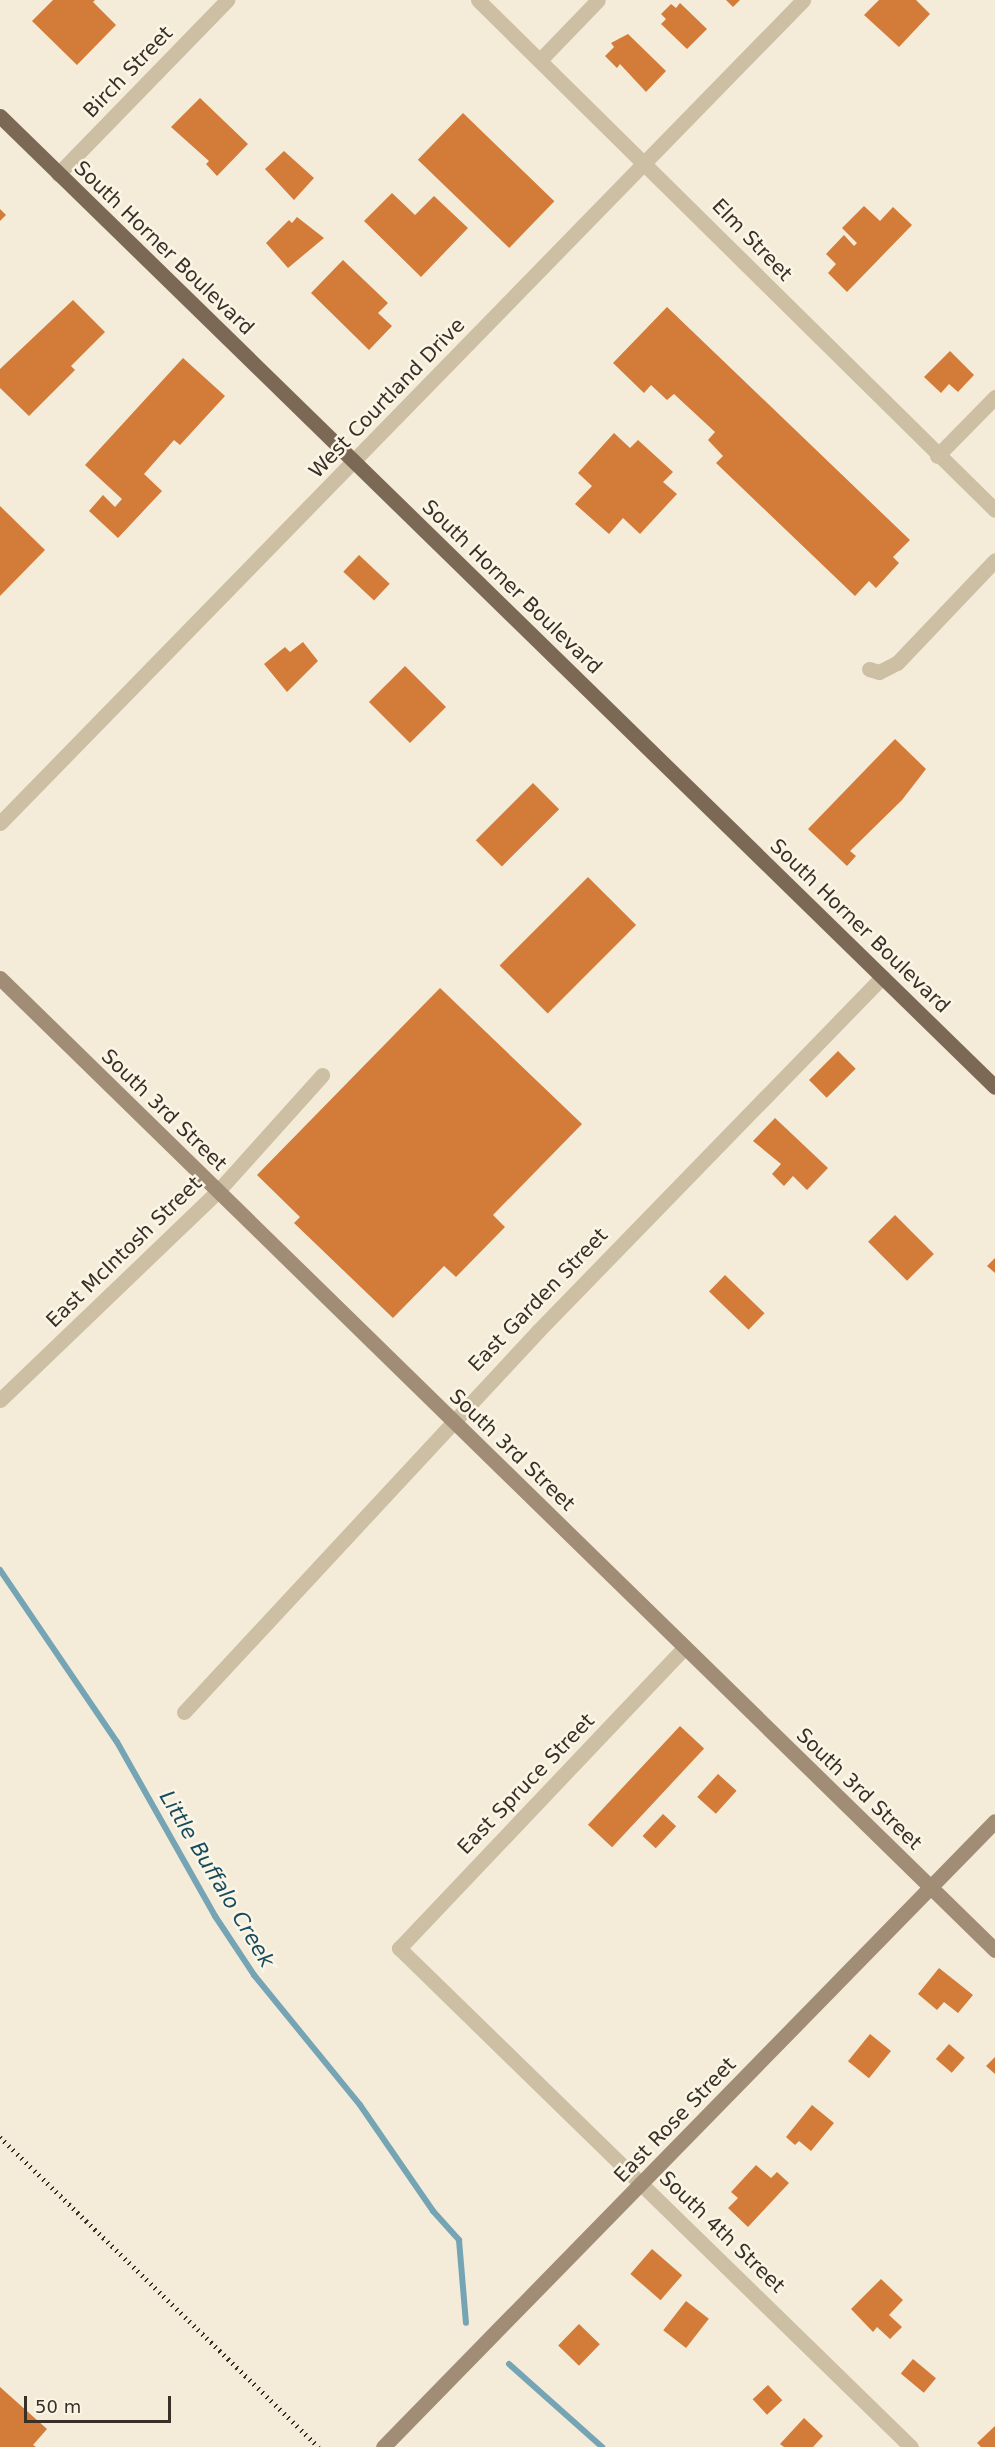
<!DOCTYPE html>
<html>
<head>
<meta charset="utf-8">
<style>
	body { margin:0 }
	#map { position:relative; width:995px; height:2447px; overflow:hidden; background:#f4ecd9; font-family:"DejaVu Sans",sans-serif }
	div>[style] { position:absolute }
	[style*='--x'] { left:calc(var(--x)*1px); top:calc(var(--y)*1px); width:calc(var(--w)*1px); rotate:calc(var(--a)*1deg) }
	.stream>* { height:6px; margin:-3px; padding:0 3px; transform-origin:3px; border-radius:3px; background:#75a5b4 }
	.building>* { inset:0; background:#d37b38; transform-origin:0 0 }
	.street>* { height:15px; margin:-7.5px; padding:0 7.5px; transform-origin:7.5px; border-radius:7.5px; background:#cdbfa3 }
	.secondary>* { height:15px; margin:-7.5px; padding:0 7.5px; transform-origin:7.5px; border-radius:7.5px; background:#a18d75 }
	.primary>* { height:15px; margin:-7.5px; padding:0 7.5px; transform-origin:7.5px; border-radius:7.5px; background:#7b6955 }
	.rail>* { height:4.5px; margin-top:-2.25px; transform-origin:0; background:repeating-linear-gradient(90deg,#382f26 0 1.5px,transparent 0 6px) }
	span { translate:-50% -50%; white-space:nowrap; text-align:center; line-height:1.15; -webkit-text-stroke:5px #fbf5e6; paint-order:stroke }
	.street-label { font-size:20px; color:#382f26 }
	.water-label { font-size:21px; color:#174b5d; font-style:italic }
	.scale { position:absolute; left:24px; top:2396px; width:147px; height:27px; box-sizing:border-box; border:3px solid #382f26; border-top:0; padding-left:8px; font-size:18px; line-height:21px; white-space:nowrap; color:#382f26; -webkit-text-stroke:4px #fbf5e6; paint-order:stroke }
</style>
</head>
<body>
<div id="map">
	<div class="stream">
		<i style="--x:0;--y:1570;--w:208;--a:55.8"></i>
		<i style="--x:117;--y:1742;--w:200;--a:60.6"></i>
		<i style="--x:215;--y:1916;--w:71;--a:56.5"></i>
		<i style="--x:254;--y:1975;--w:168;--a:50.8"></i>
		<i style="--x:360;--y:2105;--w:129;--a:55.4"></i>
		<i style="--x:433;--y:2211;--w:39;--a:48"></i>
		<i style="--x:459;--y:2240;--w:83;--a:85.2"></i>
		<i style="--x:509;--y:2364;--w:125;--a:41.7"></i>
	</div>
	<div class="building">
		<i style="clip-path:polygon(53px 0,95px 0,93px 2px,116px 25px,77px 65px,32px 21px)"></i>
		<i style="clip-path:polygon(726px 0,740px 0,733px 7px)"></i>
		<i style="clip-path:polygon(879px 0,916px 0,930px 14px,899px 47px,864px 15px)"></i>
		<i style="clip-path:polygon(680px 3px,707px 29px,687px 49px,661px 24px,666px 19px,661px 14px,671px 4px,676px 8px)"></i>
		<i style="clip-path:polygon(628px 34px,666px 71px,646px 92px,620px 64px,617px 68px,605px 56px,614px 47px,611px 43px)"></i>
		<i style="clip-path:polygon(200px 98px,248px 144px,217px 176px,206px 164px,209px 161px,171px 127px)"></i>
		<i style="left:463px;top:113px;width:127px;height:65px;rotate:44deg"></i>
		<i style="clip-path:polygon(284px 151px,314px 178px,294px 200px,265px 169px)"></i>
		<i style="clip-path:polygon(392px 193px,415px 215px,434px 196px,468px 228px,421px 277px,364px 221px)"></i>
		<i style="clip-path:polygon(864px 206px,880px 221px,893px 207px,912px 225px,847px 292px,828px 273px,836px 264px,826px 254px,844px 235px,854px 246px,857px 243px,842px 228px)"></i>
		<i style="clip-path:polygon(0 209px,6px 215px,0 221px)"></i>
		<i style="clip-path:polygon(297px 217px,324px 238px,288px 268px,266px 243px,289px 220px,292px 223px)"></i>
		<i style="clip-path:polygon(343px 260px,388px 303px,378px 313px,392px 326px,369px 350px,311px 293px)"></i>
		<i style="clip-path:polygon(73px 300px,105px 332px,71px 366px,75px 370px,29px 416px,0 388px,0 369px)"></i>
		<i style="clip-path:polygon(667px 307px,910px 540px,893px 557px,899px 563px,876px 588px,869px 581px,855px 596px,716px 463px,723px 456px,708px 440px,715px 432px,674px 394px,667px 400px,651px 385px,644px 393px,613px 363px)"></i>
		<i style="clip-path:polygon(950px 351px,974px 375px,958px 392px,949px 384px,941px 393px,924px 377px)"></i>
		<i style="clip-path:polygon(183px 358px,225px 396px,180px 445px,174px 440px,144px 474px,162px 491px,118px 538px,89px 511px,103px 495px,115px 507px,122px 499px,85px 465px)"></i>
		<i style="clip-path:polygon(614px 433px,630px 448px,638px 440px,673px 472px,663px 482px,677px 494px,640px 534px,623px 518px,609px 534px,575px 504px,592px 486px,578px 473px)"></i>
		<i style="clip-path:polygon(0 506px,45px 550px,0 596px)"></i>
		<i style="left:359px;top:555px;width:42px;height:23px;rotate:43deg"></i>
		<i style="clip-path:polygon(303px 642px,318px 661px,287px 692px,264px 664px,285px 647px,290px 652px)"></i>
		<i style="left:405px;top:666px;width:58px;height:51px;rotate:45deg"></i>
		<i style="clip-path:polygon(895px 739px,926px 769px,902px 800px,850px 851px,856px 856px,847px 866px,808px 829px)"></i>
		<i style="left:533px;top:783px;width:37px;height:81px;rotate:45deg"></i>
		<i style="left:588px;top:877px;width:68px;height:125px;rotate:45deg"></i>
		<i style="clip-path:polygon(440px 988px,582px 1124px,493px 1215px,505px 1227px,456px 1277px,444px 1266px,393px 1318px,294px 1223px,300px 1217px,257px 1175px)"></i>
		<i style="left:838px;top:1051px;width:25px;height:41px;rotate:45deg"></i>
		<i style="clip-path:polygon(775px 1118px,828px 1168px,807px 1190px,793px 1176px,784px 1186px,772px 1174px,781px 1164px,753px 1141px)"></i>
		<i style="left:895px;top:1215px;width:55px;height:38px;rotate:45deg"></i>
		<i style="clip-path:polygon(995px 1258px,995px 1273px,987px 1266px)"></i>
		<i style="left:725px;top:1275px;width:55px;height:23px;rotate:44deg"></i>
		<i style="left:680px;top:1726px;width:33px;height:135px;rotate:43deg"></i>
		<i style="left:718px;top:1774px;width:25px;height:31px;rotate:42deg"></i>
		<i style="left:663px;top:1814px;width:18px;height:30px;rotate:43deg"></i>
		<i style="clip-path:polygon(939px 1968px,973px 1995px,958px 2013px,944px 2002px,937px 2010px,918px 1994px)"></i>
		<i style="left:870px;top:2034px;width:27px;height:35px;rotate:39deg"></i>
		<i style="left:949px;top:2044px;width:21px;height:20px;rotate:41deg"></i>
		<i style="clip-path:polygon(995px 2057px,995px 2074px,986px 2066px)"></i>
		<i style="clip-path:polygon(812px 2105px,834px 2123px,811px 2151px,799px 2141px,795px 2145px,786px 2137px)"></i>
		<i style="clip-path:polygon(756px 2165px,771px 2178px,777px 2172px,789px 2183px,748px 2227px,728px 2208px,738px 2198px,731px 2192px)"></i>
		<i style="left:652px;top:2249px;width:40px;height:33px;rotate:41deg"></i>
		<i style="clip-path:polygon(881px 2279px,903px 2300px,889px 2315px,902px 2327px,890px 2339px,877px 2327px,873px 2332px,851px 2309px)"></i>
		<i style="left:686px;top:2301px;width:29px;height:37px;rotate:38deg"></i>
		<i style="left:579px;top:2324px;width:29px;height:30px;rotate:44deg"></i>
		<i style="left:913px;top:2359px;width:30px;height:19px;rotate:40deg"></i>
		<i style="left:768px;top:2385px;width:21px;height:21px;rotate:47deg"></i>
		<i style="clip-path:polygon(0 2387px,47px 2429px,33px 2445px,36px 2447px,0 2447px)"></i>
		<i style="clip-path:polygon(804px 2418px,823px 2436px,813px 2447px,784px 2447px,780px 2444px)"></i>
		<i style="clip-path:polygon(995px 2426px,995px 2447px,981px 2447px,977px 2443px)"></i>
	</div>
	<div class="street">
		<i style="--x:478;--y:0;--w:726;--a:44.61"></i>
		<i style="--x:540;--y:60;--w:83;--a:-46"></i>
		<i style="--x:58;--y:174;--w:243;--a:-45.8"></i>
		<i style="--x:937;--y:456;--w:83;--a:-45.5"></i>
		<i style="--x:869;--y:669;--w:10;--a:17"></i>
		<i style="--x:879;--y:672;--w:20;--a:-27"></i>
		<i style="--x:897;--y:663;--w:142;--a:-46.4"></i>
		<i style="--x:0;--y:823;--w:1150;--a:-45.7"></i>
		<i style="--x:0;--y:1400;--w:302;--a:-43.8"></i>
		<i style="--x:218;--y:1191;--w:156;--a:-48.1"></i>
		<i style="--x:684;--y:1648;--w:414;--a:133.5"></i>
		<i style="--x:399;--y:1948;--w:715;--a:44.26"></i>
		<i style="--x:184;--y:1712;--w:520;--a:-47.1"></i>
		<i style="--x:538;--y:1331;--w:494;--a:-45.8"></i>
	</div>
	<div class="secondary">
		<i style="--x:0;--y:978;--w:1391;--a:44.33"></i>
		<i style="--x:383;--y:2447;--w:875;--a:-45.65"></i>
	</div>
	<div class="primary">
		<i style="--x:0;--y:116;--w:1390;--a:44.3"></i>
	</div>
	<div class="rail">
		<i style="--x:0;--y:2137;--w:445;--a:44.2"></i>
	</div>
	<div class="street-label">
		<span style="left:128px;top:72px;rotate:-46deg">Birch Street</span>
		<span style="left:752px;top:240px;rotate:46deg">Elm Street</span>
		<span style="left:164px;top:248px;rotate:44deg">South Horner Boulevard</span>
		<span style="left:387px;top:398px;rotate:-46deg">West Courtland Drive</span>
		<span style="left:512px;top:587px;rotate:44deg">South Horner Boulevard</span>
		<span style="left:860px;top:926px;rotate:44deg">South Horner Boulevard</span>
		<span style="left:164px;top:1110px;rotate:44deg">South 3rd Street</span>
		<span style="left:124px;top:1252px;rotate:-44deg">East McIntosh Street</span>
		<span style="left:538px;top:1300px;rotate:-46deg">East Garden Street</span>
		<span style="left:512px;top:1450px;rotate:44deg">South 3rd Street</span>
		<span style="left:526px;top:1784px;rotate:-46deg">East Spruce Street</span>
		<span style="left:859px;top:1789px;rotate:44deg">South 3rd Street</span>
		<span style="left:675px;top:2120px;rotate:-46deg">East Rose Street</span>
		<span style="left:722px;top:2232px;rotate:44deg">South 4th Street</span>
	</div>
	<div class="water-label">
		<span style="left:217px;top:1879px;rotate:59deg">Little Buffalo Creek</span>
	</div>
	<div class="scale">50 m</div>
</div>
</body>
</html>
